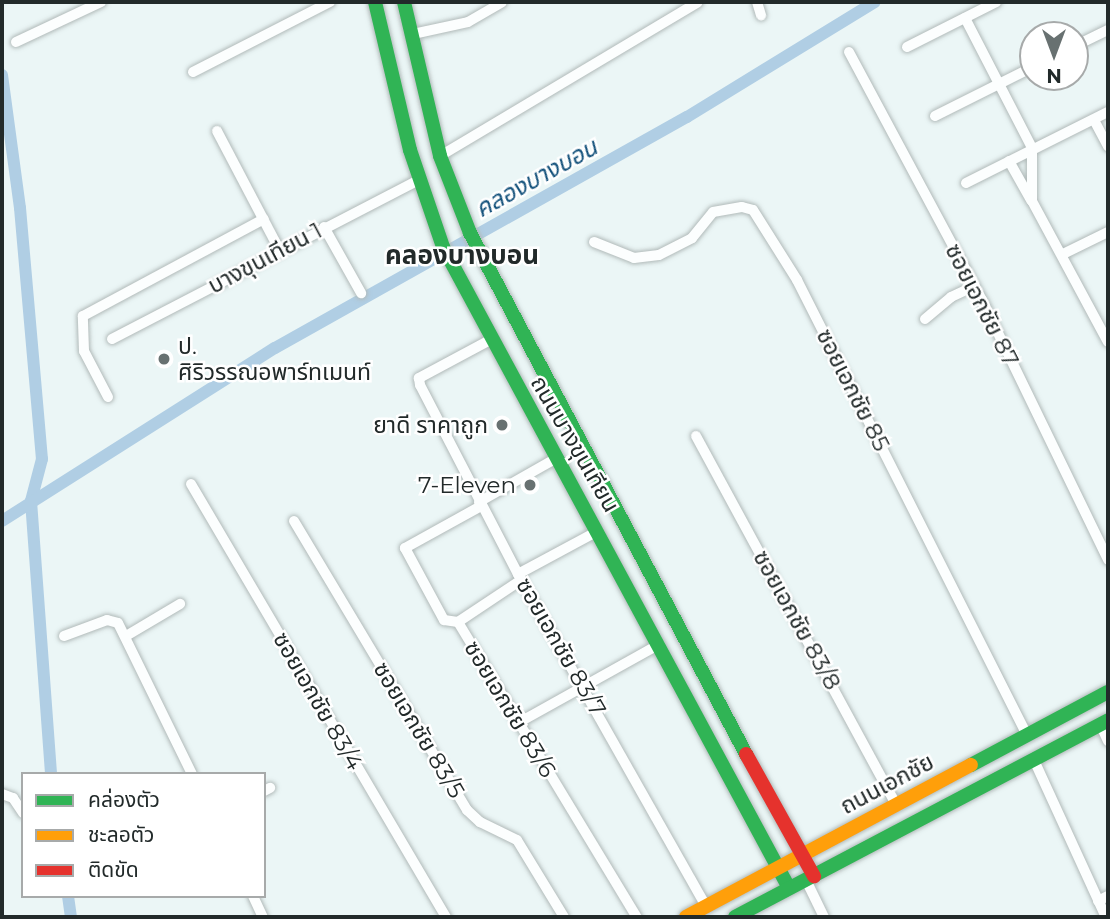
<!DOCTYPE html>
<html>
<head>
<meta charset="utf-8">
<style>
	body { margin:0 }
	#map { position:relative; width:1110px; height:919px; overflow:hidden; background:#ebf6f6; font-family:Montserrat,"Noto Sans Thai",sans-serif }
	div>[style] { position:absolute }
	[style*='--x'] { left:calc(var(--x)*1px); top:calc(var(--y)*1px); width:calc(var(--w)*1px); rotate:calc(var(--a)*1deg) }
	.canal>* { height:12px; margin:-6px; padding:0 6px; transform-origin:6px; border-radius:6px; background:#b0cee4 }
	.roads { filter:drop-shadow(0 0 2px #b1bab9) drop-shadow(0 0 2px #b1bab9) }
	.street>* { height:10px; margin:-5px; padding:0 5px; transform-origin:5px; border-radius:5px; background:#fcfefe }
	.fast>* { height:14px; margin:-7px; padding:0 7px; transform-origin:7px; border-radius:7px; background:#30b455 }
	.slow>* { height:14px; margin:-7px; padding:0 7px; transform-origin:7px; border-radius:7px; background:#ff9f0a }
	.jam>* { height:14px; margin:-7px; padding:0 7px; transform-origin:7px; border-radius:7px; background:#e5322d }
	.dots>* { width:19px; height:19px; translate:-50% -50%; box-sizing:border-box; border:4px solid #fff; border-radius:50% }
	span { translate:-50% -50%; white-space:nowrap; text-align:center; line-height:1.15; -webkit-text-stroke:5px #fff; paint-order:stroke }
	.street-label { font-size:23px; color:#222a2a }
	.poi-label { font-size:23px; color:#222a2a }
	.left { translate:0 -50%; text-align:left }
	.right { translate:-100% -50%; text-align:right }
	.water-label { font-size:24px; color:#13517b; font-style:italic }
	.quarter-label { font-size:26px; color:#222a2a; font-weight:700 }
	.frame { position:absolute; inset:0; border:4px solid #222a2a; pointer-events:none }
	.legend { position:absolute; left:21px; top:772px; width:245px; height:126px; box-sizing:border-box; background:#fff; border:2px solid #a7aaaa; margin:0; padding:9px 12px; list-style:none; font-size:21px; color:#222a2a }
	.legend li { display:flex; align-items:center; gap:14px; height:35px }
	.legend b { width:35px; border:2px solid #a7aaaa }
	.north { position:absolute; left:1019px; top:21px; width:70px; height:70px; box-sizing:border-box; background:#fff; border:2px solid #a7aaaa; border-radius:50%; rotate:180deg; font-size:19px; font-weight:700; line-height:28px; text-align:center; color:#222a2a }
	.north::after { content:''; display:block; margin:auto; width:24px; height:32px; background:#687171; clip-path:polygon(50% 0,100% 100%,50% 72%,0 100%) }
</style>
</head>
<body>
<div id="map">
	<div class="canal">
		<i style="--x:2;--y:75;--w:134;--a:82.3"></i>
		<i style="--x:20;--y:208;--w:252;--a:85"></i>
		<i style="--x:42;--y:459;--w:43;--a:104.7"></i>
		<i style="--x:31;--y:501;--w:274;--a:85.8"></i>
		<i style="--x:2;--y:521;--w:323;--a:-32.4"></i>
		<i style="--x:275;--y:348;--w:472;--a:-29.3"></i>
		<i style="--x:687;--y:117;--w:220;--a:-31.5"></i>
		<i style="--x:68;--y:896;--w:21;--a:82"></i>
	</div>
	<div class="roads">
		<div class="street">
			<i style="--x:757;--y:2;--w:14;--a:73"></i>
			<i style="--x:965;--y:18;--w:146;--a:62.7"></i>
			<i style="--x:1032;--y:148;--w:53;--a:90"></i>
			<i style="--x:1032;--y:201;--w:160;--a:61.7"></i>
			<i style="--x:413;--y:34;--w:56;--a:-12.3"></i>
			<i style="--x:468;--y:22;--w:39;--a:-30"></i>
			<i style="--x:16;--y:42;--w:94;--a:-25.2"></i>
			<i style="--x:1075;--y:46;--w:37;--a:-26"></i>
			<i style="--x:907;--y:47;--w:100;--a:-26.8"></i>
			<i style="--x:849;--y:52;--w:281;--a:61.8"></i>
			<i style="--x:982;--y:300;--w:289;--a:64.1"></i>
			<i style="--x:193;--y:72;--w:154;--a:-27.1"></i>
			<i style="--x:935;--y:116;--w:110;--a:-26.6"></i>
			<i style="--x:1094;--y:120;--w:30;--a:62"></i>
			<i style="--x:217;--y:131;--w:136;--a:62.3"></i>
			<i style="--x:440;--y:156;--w:300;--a:-30.8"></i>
			<i style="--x:1009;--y:161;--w:45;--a:60.6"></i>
			<i style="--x:966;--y:183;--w:159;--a:-26.6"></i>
			<i style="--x:324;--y:227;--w:76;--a:60.7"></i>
			<i style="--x:594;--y:242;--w:43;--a:21.8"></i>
			<i style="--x:634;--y:258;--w:25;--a:-7"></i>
			<i style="--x:659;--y:255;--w:37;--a:-27"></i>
			<i style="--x:692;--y:238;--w:33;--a:-51"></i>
			<i style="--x:713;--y:212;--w:29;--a:-10"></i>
			<i style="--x:742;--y:207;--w:11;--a:15"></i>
			<i style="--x:753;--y:210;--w:83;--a:57.8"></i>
			<i style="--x:797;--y:280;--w:510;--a:63.18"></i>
			<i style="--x:1063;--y:254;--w:50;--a:-26.1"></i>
			<i style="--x:925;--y:319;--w:34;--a:-40"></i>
			<i style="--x:951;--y:297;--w:26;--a:-25"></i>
			<i style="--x:112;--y:339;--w:346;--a:-27.4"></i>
			<i style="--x:490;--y:340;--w:81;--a:151.8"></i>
			<i style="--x:419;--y:378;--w:7;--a:82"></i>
			<i style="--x:420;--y:385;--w:213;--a:62.6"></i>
			<i style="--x:518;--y:574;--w:382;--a:60.5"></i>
			<i style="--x:108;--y:397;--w:52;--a:-117.6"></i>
			<i style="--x:84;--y:351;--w:35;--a:-92"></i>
			<i style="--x:83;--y:316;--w:205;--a:-28.2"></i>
			<i style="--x:696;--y:436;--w:420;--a:61.5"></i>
			<i style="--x:191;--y:484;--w:503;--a:59.51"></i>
			<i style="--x:479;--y:502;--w:87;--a:-29.5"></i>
			<i style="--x:481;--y:506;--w:87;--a:151.1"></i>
			<i style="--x:405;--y:548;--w:82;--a:61.6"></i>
			<i style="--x:444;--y:620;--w:14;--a:8"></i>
			<i style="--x:458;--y:622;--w:345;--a:58.8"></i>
			<i style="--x:294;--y:521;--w:337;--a:59.1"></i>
			<i style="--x:467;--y:810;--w:18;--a:43"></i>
			<i style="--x:480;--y:822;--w:41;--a:25.9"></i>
			<i style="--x:517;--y:840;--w:90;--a:58.6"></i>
			<i style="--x:518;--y:574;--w:91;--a:-28.3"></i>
			<i style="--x:458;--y:622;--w:76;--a:-33.7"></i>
			<i style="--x:64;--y:636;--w:46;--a:-20.4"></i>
			<i style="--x:107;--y:620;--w:11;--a:15"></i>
			<i style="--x:118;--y:623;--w:168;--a:63.9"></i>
			<i style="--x:126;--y:636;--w:63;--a:-30.7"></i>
			<i style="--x:518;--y:723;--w:162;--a:-29.1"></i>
			<i style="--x:1100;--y:724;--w:19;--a:65"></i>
			<i style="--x:1034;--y:760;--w:173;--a:65.4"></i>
			<i style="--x:264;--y:791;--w:7;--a:-27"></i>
			<i style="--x:2;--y:794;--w:12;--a:20"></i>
			<i style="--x:13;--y:798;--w:18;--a:56"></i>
			<i style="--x:806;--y:880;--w:41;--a:64.1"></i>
			<i style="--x:253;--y:896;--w:23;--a:65"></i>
			<i style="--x:1098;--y:901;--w:11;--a:-27"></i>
		</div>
		<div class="fast">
			<i style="--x:375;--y:2;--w:152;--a:76.7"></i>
			<i style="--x:410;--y:150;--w:102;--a:71.2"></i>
			<i style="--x:443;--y:247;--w:728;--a:61.64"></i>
			<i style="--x:404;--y:2;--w:158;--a:76.8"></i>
			<i style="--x:440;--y:156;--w:83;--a:68.7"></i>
			<i style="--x:470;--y:233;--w:590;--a:62.09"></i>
			<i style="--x:971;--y:765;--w:155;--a:-28.1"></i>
			<i style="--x:735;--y:917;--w:422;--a:-27.8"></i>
		</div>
		<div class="slow">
			<i style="--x:686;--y:917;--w:323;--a:-28.1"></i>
		</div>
		<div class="jam">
			<i style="--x:746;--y:754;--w:140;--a:60.9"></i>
		</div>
	</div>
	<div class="dots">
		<i style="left:164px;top:359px;background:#687171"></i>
		<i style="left:502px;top:425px;background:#687171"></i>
		<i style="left:530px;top:485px;background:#687171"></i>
	</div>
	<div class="street-label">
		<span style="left:265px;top:258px;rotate:-28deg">บางขุนเทียน 1</span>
		<span style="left:982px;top:305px;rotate:63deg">ซอยเอกชัย 87</span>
		<span style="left:853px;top:390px;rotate:63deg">ซอยเอกชัย 85</span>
		<span style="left:575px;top:444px;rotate:60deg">ถนนบางขุนเทียน</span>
		<span style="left:797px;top:620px;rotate:61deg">ซอยเอกชัย 83/8</span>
		<span style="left:561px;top:647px;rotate:60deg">ซอยเอกชัย 83/7</span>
		<span style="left:318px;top:701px;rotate:60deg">ซอยเอกชัย 83/4</span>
		<span style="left:510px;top:709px;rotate:59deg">ซอยเอกชัย 83/6</span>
		<span style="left:419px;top:730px;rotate:59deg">ซอยเอกชัย 83/5</span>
		<span style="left:887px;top:784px;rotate:-28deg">ถนนเอกชัย</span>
	</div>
	<div class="poi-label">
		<span class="left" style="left:178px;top:359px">ป.<br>ศิริวรรณอพาร์ทเมนท์</span>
		<span class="right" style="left:488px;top:425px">ยาดี ราคาถูก</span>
		<span class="right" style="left:516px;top:485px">7-Eleven</span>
	</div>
	<div class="water-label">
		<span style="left:536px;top:178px;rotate:-29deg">คลองบางบอน</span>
	</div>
	<div class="quarter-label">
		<span style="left:462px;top:256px">คลองบางบอน</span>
	</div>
	<div class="frame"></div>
	<ul class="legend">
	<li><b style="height:9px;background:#30b455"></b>คล่องตัว</li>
	<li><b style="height:9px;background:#ff9f0a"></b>ชะลอตัว</li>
	<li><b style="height:9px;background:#e5322d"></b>ติดขัด</li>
	</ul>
	<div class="north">N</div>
</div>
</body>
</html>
